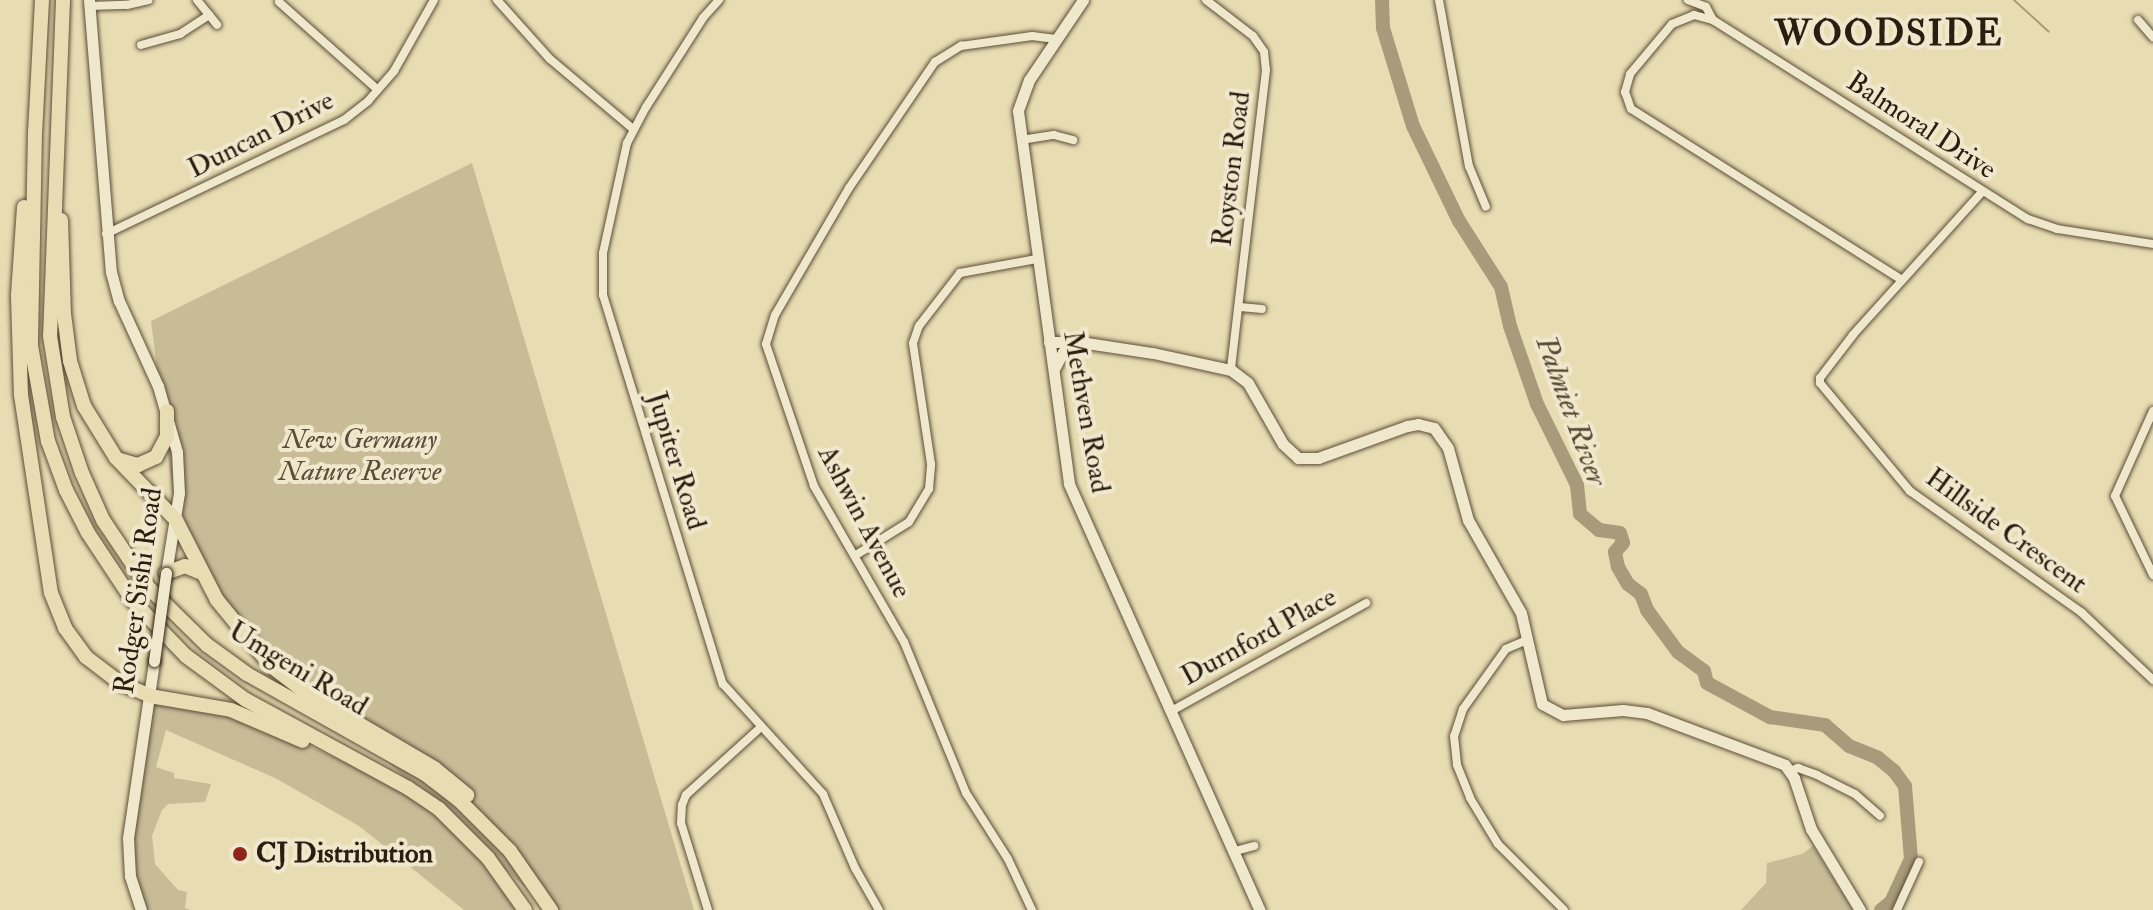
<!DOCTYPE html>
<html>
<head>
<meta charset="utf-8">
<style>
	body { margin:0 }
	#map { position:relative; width:2153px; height:910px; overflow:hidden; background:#e8dcb2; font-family:"IM FELL Double Pica",serif }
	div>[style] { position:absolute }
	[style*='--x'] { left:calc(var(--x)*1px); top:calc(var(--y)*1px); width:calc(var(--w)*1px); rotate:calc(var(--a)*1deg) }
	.green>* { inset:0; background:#c8bc97 }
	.stream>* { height:2px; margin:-1px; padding:0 1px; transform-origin:1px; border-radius:1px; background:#a89b7b }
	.river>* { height:14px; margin:-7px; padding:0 7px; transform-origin:7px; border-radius:7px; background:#a89b7b }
	.roads { filter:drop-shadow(0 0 2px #5a4e39) drop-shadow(0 0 2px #5a4e39) }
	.street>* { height:8px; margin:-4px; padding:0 4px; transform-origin:4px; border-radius:4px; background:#f0e8cd }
	.secondary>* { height:11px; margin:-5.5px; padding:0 5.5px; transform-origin:5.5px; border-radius:5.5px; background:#f0e8cd }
	.highway>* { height:14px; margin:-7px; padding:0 7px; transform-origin:7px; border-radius:7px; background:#e8dcb2 }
	.bridges { filter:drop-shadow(0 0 2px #2b1e11) drop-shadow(0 0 2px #2b1e11) }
	.secondary-bridge>* { height:11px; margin:-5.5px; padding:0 5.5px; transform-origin:5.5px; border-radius:5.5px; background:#f0e8cd }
	.dots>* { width:22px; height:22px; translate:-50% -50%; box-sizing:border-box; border:4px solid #f0e8cd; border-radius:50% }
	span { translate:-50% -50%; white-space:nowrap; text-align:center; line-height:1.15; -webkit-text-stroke:8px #f0e8cd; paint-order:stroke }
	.street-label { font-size:28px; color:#2b1e11 }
	.park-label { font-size:28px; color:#5a4d39; font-style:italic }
	.poi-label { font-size:28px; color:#2b1e11; font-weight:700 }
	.left { translate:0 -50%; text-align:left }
	.water-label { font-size:30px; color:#574a36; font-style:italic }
	.district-label { font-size:36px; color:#2b1e11; font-weight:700; letter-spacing:2px }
</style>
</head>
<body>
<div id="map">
	<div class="green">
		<i style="clip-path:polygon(472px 163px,694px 910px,550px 910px,323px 703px,251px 645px,176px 520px,151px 321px)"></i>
		<i style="clip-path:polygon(150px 697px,257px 722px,380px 778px,438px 811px,466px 837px,523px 910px,464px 910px,359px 826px,277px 779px,166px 730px,156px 767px,174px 773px,174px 778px,211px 784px,205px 802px,168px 804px,162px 810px,152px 836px,155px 864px,178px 890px,187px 892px,185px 908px,191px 910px,142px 910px,129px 861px)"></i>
		<i style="clip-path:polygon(1813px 846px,1853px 910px,1741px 910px,1766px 883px,1767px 863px,1802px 854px)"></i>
	</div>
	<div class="stream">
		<i style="--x:2014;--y:0;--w:47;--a:42.4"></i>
	</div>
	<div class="river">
		<i style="--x:1382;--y:0;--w:28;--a:88"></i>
		<i style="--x:1383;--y:28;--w:102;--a:73"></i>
		<i style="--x:1413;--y:126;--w:106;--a:64.2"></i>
		<i style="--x:1459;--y:221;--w:78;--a:57.5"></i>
		<i style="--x:1501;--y:287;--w:40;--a:77"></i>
		<i style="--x:1510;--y:326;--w:83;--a:70.9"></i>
		<i style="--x:1537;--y:404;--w:90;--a:63.7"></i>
		<i style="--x:1577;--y:485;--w:29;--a:84"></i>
		<i style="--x:1580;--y:514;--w:25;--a:40"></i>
		<i style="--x:1599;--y:530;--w:21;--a:8"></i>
		<i style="--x:1620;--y:533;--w:10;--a:73"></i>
		<i style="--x:1623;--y:543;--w:12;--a:132"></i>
		<i style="--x:1615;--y:552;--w:15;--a:79"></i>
		<i style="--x:1618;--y:567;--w:20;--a:60"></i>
		<i style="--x:1628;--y:584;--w:16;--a:38"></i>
		<i style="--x:1641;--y:594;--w:17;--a:69"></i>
		<i style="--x:1647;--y:610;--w:52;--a:53.6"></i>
		<i style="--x:1678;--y:652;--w:32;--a:36"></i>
		<i style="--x:1704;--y:671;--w:12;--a:76"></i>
		<i style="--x:1707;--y:683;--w:72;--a:28.4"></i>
		<i style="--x:1770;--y:717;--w:56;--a:8.3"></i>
		<i style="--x:1825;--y:725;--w:32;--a:41"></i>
		<i style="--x:1849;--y:746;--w:31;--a:22"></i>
		<i style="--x:1878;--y:758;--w:21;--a:39"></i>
		<i style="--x:1894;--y:771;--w:19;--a:54"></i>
		<i style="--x:1905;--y:786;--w:73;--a:85.3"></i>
		<i style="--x:1911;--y:859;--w:47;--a:114.9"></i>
		<i style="--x:1891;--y:902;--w:13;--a:141"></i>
	</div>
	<div class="roads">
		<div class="street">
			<i style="--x:197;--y:0;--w:32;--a:51"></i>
			<i style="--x:497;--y:0;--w:79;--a:48.1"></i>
			<i style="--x:550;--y:59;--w:109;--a:40.1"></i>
			<i style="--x:719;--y:0;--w:24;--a:132"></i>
			<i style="--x:703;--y:18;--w:106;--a:122.6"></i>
			<i style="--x:646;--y:107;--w:41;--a:117.8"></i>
			<i style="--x:627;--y:143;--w:113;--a:102.3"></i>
			<i style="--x:603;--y:253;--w:42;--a:90"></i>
			<i style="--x:603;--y:295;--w:407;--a:72.9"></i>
			<i style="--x:723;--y:684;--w:149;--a:47.7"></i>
			<i style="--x:823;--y:794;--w:81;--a:66.6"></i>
			<i style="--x:855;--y:868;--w:48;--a:60.3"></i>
			<i style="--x:1206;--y:0;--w:59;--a:37.5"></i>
			<i style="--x:1253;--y:36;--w:19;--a:55"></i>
			<i style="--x:1264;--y:52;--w:18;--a:84"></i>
			<i style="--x:1266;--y:70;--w:302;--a:96.7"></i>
			<i style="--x:1439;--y:0;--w:169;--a:79.8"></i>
			<i style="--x:1469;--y:166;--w:44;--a:67.5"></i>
			<i style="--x:1688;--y:0;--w:19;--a:21"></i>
			<i style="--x:1706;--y:7;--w:15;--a:62"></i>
			<i style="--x:279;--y:2;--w:132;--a:41.6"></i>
			<i style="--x:89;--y:6;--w:38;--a:-2"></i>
			<i style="--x:127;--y:5;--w:22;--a:-13"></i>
			<i style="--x:2138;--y:20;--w:23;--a:49"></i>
			<i style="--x:141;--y:45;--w:41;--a:-15.8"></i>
			<i style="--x:180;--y:34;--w:35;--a:-33"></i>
			<i style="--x:1021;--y:140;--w:33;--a:-9"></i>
			<i style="--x:1054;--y:135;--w:20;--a:15"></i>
			<i style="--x:1982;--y:192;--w:193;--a:132.1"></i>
			<i style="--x:1853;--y:335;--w:54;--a:127.5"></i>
			<i style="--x:1820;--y:378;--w:5;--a:90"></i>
			<i style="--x:1820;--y:383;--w:141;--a:50.2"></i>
			<i style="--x:1910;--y:491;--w:211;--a:35.3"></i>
			<i style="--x:2082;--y:613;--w:98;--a:43.3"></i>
			<i style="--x:106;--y:234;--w:264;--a:-25.6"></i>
			<i style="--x:344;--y:120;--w:31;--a:-38"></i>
			<i style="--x:368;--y:101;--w:40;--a:-49"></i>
			<i style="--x:394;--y:71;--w:81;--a:-60.6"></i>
			<i style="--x:1902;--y:280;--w:320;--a:-147.7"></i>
			<i style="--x:1631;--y:109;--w:18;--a:-109"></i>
			<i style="--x:1625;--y:92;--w:19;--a:-74"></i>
			<i style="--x:1630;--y:74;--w:65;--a:-50"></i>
			<i style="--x:1672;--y:24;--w:24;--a:-22"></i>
			<i style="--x:1694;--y:15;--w:20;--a:15"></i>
			<i style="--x:1713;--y:20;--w:373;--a:32.3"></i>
			<i style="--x:2028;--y:219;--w:31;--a:19"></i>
			<i style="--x:2057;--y:229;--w:97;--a:8.9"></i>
			<i style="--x:1240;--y:307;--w:22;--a:5"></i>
			<i style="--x:2153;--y:411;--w:93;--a:114.1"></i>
			<i style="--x:2115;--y:496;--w:88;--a:64.3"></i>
			<i style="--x:856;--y:555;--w:62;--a:-31.9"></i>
			<i style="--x:909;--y:522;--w:39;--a:-59"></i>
			<i style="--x:929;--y:489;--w:25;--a:-85"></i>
			<i style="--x:931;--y:464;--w:122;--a:-98.5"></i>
			<i style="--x:913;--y:343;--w:18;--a:-71"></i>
			<i style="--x:919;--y:326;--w:67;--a:-52.3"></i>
			<i style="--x:960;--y:273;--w:78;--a:-10.3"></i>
			<i style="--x:1527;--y:640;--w:23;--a:157"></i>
			<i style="--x:1506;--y:649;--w:74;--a:125.6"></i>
			<i style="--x:1463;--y:709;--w:28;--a:108"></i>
			<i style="--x:1454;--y:736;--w:29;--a:84"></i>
			<i style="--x:1457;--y:765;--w:35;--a:68"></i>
			<i style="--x:1470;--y:798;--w:54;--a:58.7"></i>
			<i style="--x:1498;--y:844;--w:93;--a:45"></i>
			<i style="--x:1173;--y:710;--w:221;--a:-29"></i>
			<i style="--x:1790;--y:771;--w:9;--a:-21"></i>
			<i style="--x:1798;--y:768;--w:20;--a:20"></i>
			<i style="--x:1817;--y:775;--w:42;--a:26.6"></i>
			<i style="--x:1855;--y:794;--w:33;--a:41"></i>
			<i style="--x:1235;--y:851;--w:20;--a:-15"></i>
			<i style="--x:708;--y:910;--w:91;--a:-107.2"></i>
			<i style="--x:681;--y:823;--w:18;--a:-87"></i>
			<i style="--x:682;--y:805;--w:11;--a:-68"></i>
			<i style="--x:686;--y:795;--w:101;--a:-42.2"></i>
			<i style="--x:1032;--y:910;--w:56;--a:-115.2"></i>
			<i style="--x:1008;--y:859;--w:78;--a:-122.5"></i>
			<i style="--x:966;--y:793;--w:163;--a:-112.3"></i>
			<i style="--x:904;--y:642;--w:180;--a:-120"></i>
			<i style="--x:814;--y:486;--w:150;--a:-108.7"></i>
			<i style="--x:766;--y:344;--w:30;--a:-73"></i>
			<i style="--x:775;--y:315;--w:147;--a:-59.8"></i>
			<i style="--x:849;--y:188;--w:153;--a:-55.7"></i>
			<i style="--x:935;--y:62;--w:31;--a:-32"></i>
			<i style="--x:961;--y:46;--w:72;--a:-8"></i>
			<i style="--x:1032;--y:36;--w:24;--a:7"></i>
			<i style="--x:1897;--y:910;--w:53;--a:-65.4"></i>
		</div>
		<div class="secondary">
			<i style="--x:89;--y:0;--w:273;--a:85.4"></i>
			<i style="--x:111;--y:272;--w:30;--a:75"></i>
			<i style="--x:119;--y:301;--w:94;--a:65.4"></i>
			<i style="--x:158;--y:386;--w:69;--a:73.9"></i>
			<i style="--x:177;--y:452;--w:41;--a:87.2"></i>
			<i style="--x:179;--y:493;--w:81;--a:99.2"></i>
			<i style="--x:1083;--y:0;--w:97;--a:124"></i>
			<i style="--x:1029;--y:80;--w:33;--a:110"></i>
			<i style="--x:1018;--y:111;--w:376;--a:82.2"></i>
			<i style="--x:1069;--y:484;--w:467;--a:65.9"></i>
			<i style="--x:1049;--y:342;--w:31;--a:0"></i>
			<i style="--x:1080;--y:342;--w:74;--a:8.6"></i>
			<i style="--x:1153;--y:353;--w:80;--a:12.3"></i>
			<i style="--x:1231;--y:370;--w:21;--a:37"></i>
			<i style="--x:1248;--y:383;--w:70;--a:60.2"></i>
			<i style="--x:1283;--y:444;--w:21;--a:43"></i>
			<i style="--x:1298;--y:458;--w:20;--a:0"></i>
			<i style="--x:1318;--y:458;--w:95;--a:-19.8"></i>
			<i style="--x:1407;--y:426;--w:11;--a:-10"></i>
			<i style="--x:1418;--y:424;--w:16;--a:14"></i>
			<i style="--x:1434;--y:428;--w:24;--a:55"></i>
			<i style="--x:1448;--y:448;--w:75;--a:74.5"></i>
			<i style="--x:1468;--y:520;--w:107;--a:60.3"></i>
			<i style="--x:1521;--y:613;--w:93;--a:77"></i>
			<i style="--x:1542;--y:704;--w:24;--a:28"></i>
			<i style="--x:1563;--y:715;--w:60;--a:-4.8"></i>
			<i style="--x:1623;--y:710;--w:24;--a:7"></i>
			<i style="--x:1647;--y:713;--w:147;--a:20.6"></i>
			<i style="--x:1785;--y:765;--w:16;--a:55"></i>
			<i style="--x:1794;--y:778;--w:54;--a:71.6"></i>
			<i style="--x:1811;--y:829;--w:95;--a:58.8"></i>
			<i style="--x:1054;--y:369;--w:19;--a:-62"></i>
			<i style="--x:1063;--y:352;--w:20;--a:-30"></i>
			<i style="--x:141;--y:910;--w:36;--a:-108"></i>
			<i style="--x:130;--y:876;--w:38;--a:-93"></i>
			<i style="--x:128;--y:838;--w:179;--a:-81.6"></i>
		</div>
		<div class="highway">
			<i style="--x:42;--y:0;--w:132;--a:93"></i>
			<i style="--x:35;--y:132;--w:214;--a:91.1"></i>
			<i style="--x:31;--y:346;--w:97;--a:79.9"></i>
			<i style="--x:48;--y:441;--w:52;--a:69.8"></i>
			<i style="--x:66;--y:490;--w:48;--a:62.9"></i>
			<i style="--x:88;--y:533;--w:82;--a:56.5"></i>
			<i style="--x:133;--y:601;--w:76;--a:46.1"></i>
			<i style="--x:186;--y:656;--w:74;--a:36.3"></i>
			<i style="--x:246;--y:700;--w:184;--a:28.5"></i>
			<i style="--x:408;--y:788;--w:37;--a:34"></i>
			<i style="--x:439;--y:809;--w:69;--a:45"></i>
			<i style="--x:488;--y:858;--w:64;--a:54.6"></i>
			<i style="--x:63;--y:0;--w:336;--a:92.2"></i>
			<i style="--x:50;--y:336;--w:82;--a:80.9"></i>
			<i style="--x:63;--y:417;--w:59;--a:71.3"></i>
			<i style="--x:82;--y:473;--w:51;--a:65.9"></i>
			<i style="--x:103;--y:520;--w:81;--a:56.1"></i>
			<i style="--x:148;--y:587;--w:83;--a:44.5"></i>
			<i style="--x:207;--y:645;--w:49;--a:35.9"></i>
			<i style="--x:247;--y:674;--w:204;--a:29.3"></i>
			<i style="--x:425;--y:774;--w:43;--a:37.4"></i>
			<i style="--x:459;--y:800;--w:72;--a:45"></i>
			<i style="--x:510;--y:851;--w:72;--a:55.2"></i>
			<i style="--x:24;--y:207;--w:89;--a:93.9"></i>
			<i style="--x:18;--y:296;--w:99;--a:88.3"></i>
			<i style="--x:21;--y:395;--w:200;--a:81.4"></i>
			<i style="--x:51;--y:593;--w:38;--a:68"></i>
			<i style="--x:65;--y:628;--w:36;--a:54"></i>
			<i style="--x:86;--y:657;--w:43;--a:37.4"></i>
			<i style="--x:120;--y:683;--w:33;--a:23"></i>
			<i style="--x:150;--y:696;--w:82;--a:9.8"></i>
			<i style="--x:231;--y:710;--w:78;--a:23.3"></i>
			<i style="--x:61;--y:220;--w:94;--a:88.2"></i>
			<i style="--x:64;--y:314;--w:47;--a:82.7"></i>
			<i style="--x:70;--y:361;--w:47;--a:72.7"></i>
			<i style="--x:84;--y:406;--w:61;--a:58.4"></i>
			<i style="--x:116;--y:458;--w:86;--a:45.9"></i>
			<i style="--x:176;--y:520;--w:90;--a:62.9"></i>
			<i style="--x:217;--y:600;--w:85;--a:50.7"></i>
			<i style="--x:271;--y:666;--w:43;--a:37.4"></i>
			<i style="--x:305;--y:692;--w:150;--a:30.5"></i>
			<i style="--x:434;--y:768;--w:43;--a:39.3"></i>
			<i style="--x:120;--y:460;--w:19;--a:16"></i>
			<i style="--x:138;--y:465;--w:20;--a:-24"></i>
			<i style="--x:156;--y:457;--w:24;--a:-62"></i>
			<i style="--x:167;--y:436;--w:25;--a:-90"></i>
			<i style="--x:166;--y:573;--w:20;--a:-20"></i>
			<i style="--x:185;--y:566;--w:15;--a:23"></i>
		</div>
	</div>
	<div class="bridges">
		<div class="secondary-bridge">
			<i style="--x:154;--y:661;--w:89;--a:-82.2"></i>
		</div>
	</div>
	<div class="dots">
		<i style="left:240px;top:854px;background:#8f2418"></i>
	</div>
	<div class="street-label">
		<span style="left:1921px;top:126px;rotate:33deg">Balmoral Drive</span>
		<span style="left:261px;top:135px;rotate:-27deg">Duncan Drive</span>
		<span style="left:1232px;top:169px;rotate:-83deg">Royston Road</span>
		<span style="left:1086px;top:412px;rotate:80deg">Methven Road</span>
		<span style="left:676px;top:461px;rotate:73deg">Jupiter Road</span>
		<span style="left:864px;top:522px;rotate:62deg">Ashwin Avenue</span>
		<span style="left:2006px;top:531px;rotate:36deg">Hillside Crescent</span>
		<span style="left:139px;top:591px;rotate:-82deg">Rodger Sishi Road</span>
		<span style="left:1259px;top:637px;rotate:-29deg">Durnford Place</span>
		<span style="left:298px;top:669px;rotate:31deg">Umgeni Road</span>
	</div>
	<div class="park-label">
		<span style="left:360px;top:456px">New Germany<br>Nature Reserve</span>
	</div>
	<div class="poi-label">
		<span class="left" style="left:256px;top:854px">CJ Distribution</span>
	</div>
	<div class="water-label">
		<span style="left:1571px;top:411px;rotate:70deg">Palmiet River</span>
	</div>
	<div class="district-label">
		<span style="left:1889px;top:34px">WOODSIDE</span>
	</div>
</div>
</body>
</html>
